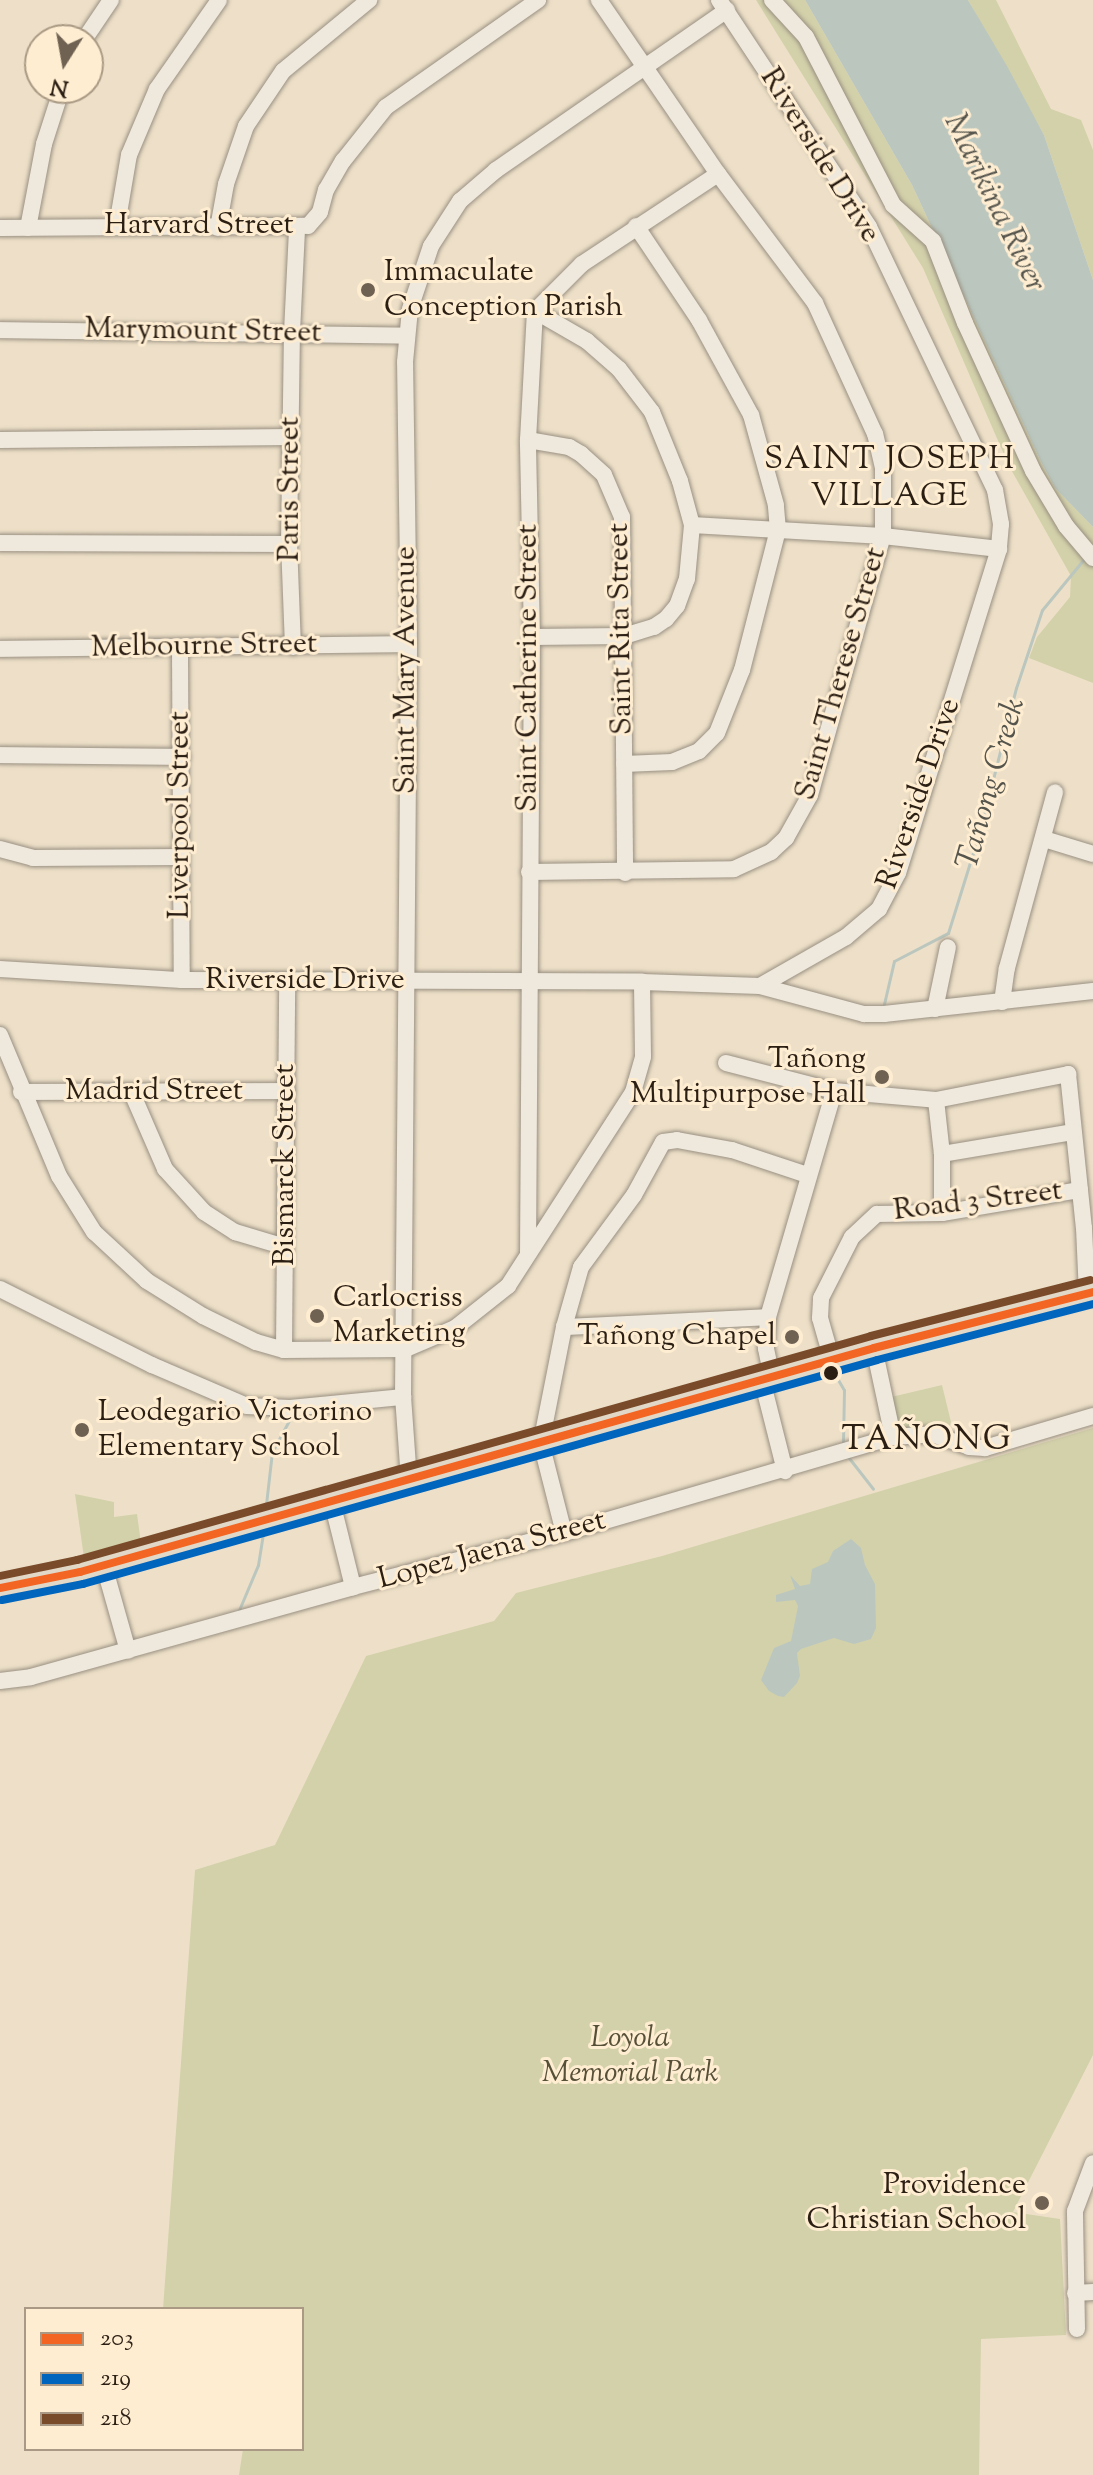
<!DOCTYPE html>
<html>
<head>
<meta charset="utf-8">
<style>
	body { margin:0 }
	#map { position:relative; width:1093px; height:2475px; overflow:hidden; background:#eee0c8; font-family:"Sorts Mill Goudy",serif }
	div>[style] { position:absolute }
	[style*='--x'] { left:calc(var(--x)*1px); top:calc(var(--y)*1px); width:calc(var(--w)*1px); rotate:calc(var(--a)*1deg) }
	.green>* { inset:0; background:#d3d1aa }
	.water>* { inset:0; background:#bbc7be }
	.stream>* { height:3px; margin:-1.5px; padding:0 1.5px; transform-origin:1.5px; border-radius:1.5px; background:#bbc7be }
	.roads { filter:drop-shadow(0 0 2px #999082) drop-shadow(0 0 2px #999082) }
	.minor>* { height:16px; margin:-8px; padding:0 8px; transform-origin:8px; border-radius:8px; background:#efe8dc }
	.major>* { height:20px; margin:-10px; padding:0 10px; transform-origin:10px; border-radius:10px; background:#e2d8c7 }
	.bus-1>* { height:8px; margin:-4px; padding:0 4px; transform-origin:4px; border-radius:4px; background:#f26522 }
	.bus-2>* { height:8px; margin:-4px; padding:0 4px; transform-origin:4px; border-radius:4px; background:#0065bd }
	.bus-3>* { height:8px; margin:-4px; padding:0 4px; transform-origin:4px; border-radius:4px; background:#7a4b2a }
	.dots>* { width:22px; height:22px; translate:-50% -50%; box-sizing:border-box; border:4px solid #feedd1; border-radius:50% }
	span { translate:-50% -50%; white-space:nowrap; text-align:center; line-height:1.15; -webkit-text-stroke:6px #feedd1; paint-order:stroke }
	.street-label { font-size:30px; color:#2b1e13 }
	.poi-label { font-size:30px; color:#2b1e13 }
	.left { translate:0 -50%; text-align:left }
	.right { translate:-100% -50%; text-align:right }
	.park-label { font-size:30px; color:#575039; font-style:italic }
	.water-label { font-size:32px; color:#56554d; font-style:italic }
	.neighbourhood-label { font-size:32px; color:#2b1e13; letter-spacing:2px }
	.quarter-label { font-size:34px; color:#2b1e13; letter-spacing:2px }
	.legend { position:absolute; left:24px; top:2307px; width:280px; height:144px; box-sizing:border-box; background:#feedd1; border:2px solid #aa9a85; margin:0; padding:10px 14px; list-style:none; font-size:24px; color:#2b1e13 }
	.legend li { display:flex; align-items:center; gap:16px; height:40px }
	.legend b { width:40px; border:2px solid #aa9a85 }
	.north { position:absolute; left:24px; top:24px; width:80px; height:80px; box-sizing:border-box; background:#feedd1; border:2px solid #aa9a85; border-radius:50%; rotate:191deg; font-size:22px; font-weight:700; line-height:32px; text-align:center; color:#2b1e13 }
	.north::after { content:''; display:block; margin:auto; width:28px; height:36px; background:#6f6252; clip-path:polygon(50% 0,100% 100%,50% 72%,0 100%) }
</style>
</head>
<body>
<div id="map">
	<div class="green">
		<i style="clip-path:polygon(756px 0,805px 0,912px 185px,1041px 462px,1055px 488px,1093px 527px,1093px 683px,1029px 658px,1037px 637px,1070px 597px,1071px 576px,1009px 466px,923px 268px)"></i>
		<i style="clip-path:polygon(968px 0,996px 0,1051px 109px,1081px 120px,1093px 150px,1093px 280px,1044px 135px)"></i>
		<i style="clip-path:polygon(942px 1385px,951px 1422px,948px 1431px,935px 1428px,895px 1433px,887px 1398px)"></i>
		<i style="clip-path:polygon(1093px 1428px,1093px 2055px,1013px 2212px,1060px 2219px,1066px 2335px,981px 2339px,979px 2475px,239px 2475px,243px 2449px,302px 2449px,302px 2309px,163px 2309px,195px 1870px,275px 1845px,366px 1656px,494px 1621px,516px 1593px,662px 1556px)"></i>
		<i style="clip-path:polygon(75px 1494px,114px 1502px,114px 1517px,137px 1514px,141px 1543px,84px 1558px)"></i>
	</div>
	<div class="water">
		<i style="clip-path:polygon(805px 0,968px 0,1007px 66px,1044px 135px,1093px 280px,1093px 527px,1055px 488px,1041px 462px,912px 185px)"></i>
		<i style="clip-path:polygon(851px 1539px,861px 1548px,865px 1565px,875px 1584px,876px 1628px,871px 1639px,854px 1644px,834px 1638px,801px 1649px,797px 1653px,800px 1676px,797px 1683px,784px 1697px,778px 1696px,769px 1691px,761px 1680px,774px 1648px,791px 1641px,798px 1606px,795px 1600px,776px 1602px,776px 1595px,795px 1589px,790px 1575px,800px 1586px,810px 1584px,812px 1569px,828px 1562px,833px 1551px)"></i>
	</div>
	<div class="stream">
		<i style="--x:884;--y:1004;--w:44;--a:-76.9"></i>
		<i style="--x:894;--y:961;--w:61;--a:-27.4"></i>
		<i style="--x:948;--y:933;--w:111;--a:-72.7"></i>
		<i style="--x:981;--y:827;--w:143;--a:-75.9"></i>
		<i style="--x:1016;--y:688;--w:82;--a:-71.6"></i>
		<i style="--x:1042;--y:610;--w:66;--a:-50.5"></i>
		<i style="--x:837;--y:1378;--w:14;--a:60"></i>
		<i style="--x:844;--y:1390;--w:54;--a:91.1"></i>
		<i style="--x:849;--y:1458;--w:39;--a:52"></i>
		<i style="--x:265;--y:1513;--w:61;--a:-83.5"></i>
		<i style="--x:272;--y:1452;--w:42;--a:-61.6"></i>
		<i style="--x:239;--y:1610;--w:49;--a:-67.1"></i>
		<i style="--x:258;--y:1565;--w:36;--a:-81"></i>
	</div>
	<div class="roads">
		<div class="minor">
			<i style="--x:719;--y:0;--w:272;--a:56.5"></i>
			<i style="--x:869;--y:227;--w:292;--a:64.4"></i>
			<i style="--x:995;--y:490;--w:35;--a:80"></i>
			<i style="--x:1001;--y:524;--w:25;--a:95"></i>
			<i style="--x:999;--y:549;--w:339;--a:107.3"></i>
			<i style="--x:898;--y:873;--w:41;--a:117.8"></i>
			<i style="--x:879;--y:909;--w:43;--a:139.7"></i>
			<i style="--x:846;--y:937;--w:99;--a:150.3"></i>
			<i style="--x:772;--y:0;--w:50;--a:47.4"></i>
			<i style="--x:806;--y:37;--w:189;--a:62.6"></i>
			<i style="--x:893;--y:205;--w:54;--a:42"></i>
			<i style="--x:933;--y:241;--w:88;--a:68.7"></i>
			<i style="--x:965;--y:323;--w:163;--a:65.3"></i>
			<i style="--x:1033;--y:471;--w:64;--a:59"></i>
			<i style="--x:1066;--y:526;--w:42;--a:49.8"></i>
			<i style="--x:84;--y:40;--w:48;--a:-56"></i>
			<i style="--x:117;--y:225;--w:71;--a:-80.3"></i>
			<i style="--x:129;--y:155;--w:72;--a:-67"></i>
			<i style="--x:157;--y:89;--w:108;--a:-55.1"></i>
			<i style="--x:0;--y:228;--w:308;--a:-0.4"></i>
			<i style="--x:308;--y:226;--w:18;--a:-49"></i>
			<i style="--x:320;--y:212;--w:23;--a:-75"></i>
			<i style="--x:326;--y:190;--w:34;--a:-60"></i>
			<i style="--x:343;--y:161;--w:69;--a:-51.5"></i>
			<i style="--x:386;--y:107;--w:186;--a:-35.1"></i>
			<i style="--x:28;--y:228;--w:86;--a:-79.2"></i>
			<i style="--x:44;--y:144;--w:59;--a:-72.2"></i>
			<i style="--x:218;--y:228;--w:45;--a:-79.7"></i>
			<i style="--x:226;--y:184;--w:61;--a:-71"></i>
			<i style="--x:246;--y:126;--w:66;--a:-56.1"></i>
			<i style="--x:283;--y:71;--w:112;--a:-39.5"></i>
			<i style="--x:0;--y:330;--w:406;--a:0.8"></i>
			<i style="--x:0;--y:440;--w:291;--a:-0.6"></i>
			<i style="--x:528;--y:440;--w:42;--a:9.7"></i>
			<i style="--x:569;--y:447;--w:14;--a:30"></i>
			<i style="--x:581;--y:454;--w:31;--a:42"></i>
			<i style="--x:604;--y:475;--w:46;--a:66.8"></i>
			<i style="--x:622;--y:517;--w:356;--a:89.5"></i>
			<i style="--x:692;--y:525;--w:191;--a:3.3"></i>
			<i style="--x:883;--y:536;--w:117;--a:6.4"></i>
			<i style="--x:0;--y:543;--w:289;--a:0.2"></i>
			<i style="--x:532;--y:637;--w:92;--a:-0.6"></i>
			<i style="--x:624;--y:636;--w:31;--a:-17"></i>
			<i style="--x:654;--y:627;--w:14;--a:-34"></i>
			<i style="--x:666;--y:619;--w:17;--a:-50"></i>
			<i style="--x:677;--y:606;--w:29;--a:-70"></i>
			<i style="--x:687;--y:579;--w:54;--a:-84.7"></i>
			<i style="--x:692;--y:525;--w:46;--a:-105.3"></i>
			<i style="--x:680;--y:481;--w:74;--a:-112.1"></i>
			<i style="--x:652;--y:412;--w:54;--a:-127.5"></i>
			<i style="--x:619;--y:369;--w:43;--a:-138.8"></i>
			<i style="--x:587;--y:341;--w:60;--a:-150"></i>
			<i style="--x:293;--y:647;--w:103;--a:-92.2"></i>
			<i style="--x:289;--y:544;--w:212;--a:-89.2"></i>
			<i style="--x:292;--y:332;--w:104;--a:-87.2"></i>
			<i style="--x:0;--y:649;--w:409;--a:-0.7"></i>
			<i style="--x:180;--y:649;--w:331;--a:89.7"></i>
			<i style="--x:0;--y:755;--w:182;--a:0.6"></i>
			<i style="--x:624;--y:764;--w:48;--a:-2.4"></i>
			<i style="--x:672;--y:762;--w:29;--a:-22"></i>
			<i style="--x:699;--y:751;--w:25;--a:-45"></i>
			<i style="--x:717;--y:733;--w:68;--a:-68.4"></i>
			<i style="--x:742;--y:670;--w:145;--a:-75.6"></i>
			<i style="--x:778;--y:530;--w:25;--a:-95"></i>
			<i style="--x:776;--y:505;--w:93;--a:-105.5"></i>
			<i style="--x:751;--y:415;--w:108;--a:-118.7"></i>
			<i style="--x:699;--y:320;--w:113;--a:-123.8"></i>
			<i style="--x:1044;--y:839;--w:51;--a:17"></i>
			<i style="--x:0;--y:849;--w:34;--a:15"></i>
			<i style="--x:33;--y:858;--w:148;--a:-0.4"></i>
			<i style="--x:529;--y:872;--w:205;--a:-0.8"></i>
			<i style="--x:734;--y:869;--w:41;--a:-24.7"></i>
			<i style="--x:771;--y:852;--w:21;--a:-43"></i>
			<i style="--x:786;--y:838;--w:49;--a:-60.8"></i>
			<i style="--x:810;--y:795;--w:269;--a:-74.3"></i>
			<i style="--x:883;--y:536;--w:68;--a:-90"></i>
			<i style="--x:883;--y:468;--w:35;--a:-103"></i>
			<i style="--x:875;--y:434;--w:144;--a:-114.6"></i>
			<i style="--x:815;--y:303;--w:161;--a:-126.9"></i>
			<i style="--x:718;--y:174;--w:211;--a:-124.4"></i>
			<i style="--x:0;--y:969;--w:182;--a:3.5"></i>
			<i style="--x:182;--y:980;--w:460;--a:0.2"></i>
			<i style="--x:642;--y:982;--w:118;--a:1.9"></i>
			<i style="--x:760;--y:986;--w:108;--a:15.1"></i>
			<i style="--x:864;--y:1014;--w:20;--a:0"></i>
			<i style="--x:884;--y:1014;--w:210;--a:-6.3"></i>
			<i style="--x:1002;--y:1002;--w:34;--a:-82"></i>
			<i style="--x:1007;--y:968;--w:182;--a:-74.7"></i>
			<i style="--x:935;--y:1009;--w:63;--a:-78.2"></i>
			<i style="--x:0;--y:1035;--w:153;--a:67.3"></i>
			<i style="--x:59;--y:1176;--w:66;--a:58"></i>
			<i style="--x:94;--y:1232;--w:72;--a:42.8"></i>
			<i style="--x:147;--y:1281;--w:66;--a:32"></i>
			<i style="--x:203;--y:1316;--w:59;--a:26.1"></i>
			<i style="--x:256;--y:1342;--w:29;--a:16"></i>
			<i style="--x:284;--y:1350;--w:122;--a:-0.5"></i>
			<i style="--x:406;--y:1349;--w:53;--a:-23.2"></i>
			<i style="--x:455;--y:1328;--w:68;--a:-38.4"></i>
			<i style="--x:508;--y:1286;--w:231;--a:-57.2"></i>
			<i style="--x:633;--y:1092;--w:37;--a:-74"></i>
			<i style="--x:643;--y:1056;--w:74;--a:-90.8"></i>
			<i style="--x:726;--y:1063;--w:112;--a:14.5"></i>
			<i style="--x:834;--y:1091;--w:102;--a:5"></i>
			<i style="--x:936;--y:1100;--w:135;--a:-11.1"></i>
			<i style="--x:1068;--y:1074;--w:155;--a:84.1"></i>
			<i style="--x:1084;--y:1228;--w:65;--a:87.4"></i>
			<i style="--x:21;--y:1092;--w:266;--a:-0.2"></i>
			<i style="--x:132;--y:1093;--w:83;--a:66.5"></i>
			<i style="--x:165;--y:1169;--w:58;--a:47.8"></i>
			<i style="--x:204;--y:1212;--w:37;--a:33"></i>
			<i style="--x:235;--y:1232;--w:52;--a:16.7"></i>
			<i style="--x:936;--y:1100;--w:54;--a:83.7"></i>
			<i style="--x:942;--y:1154;--w:59;--a:90"></i>
			<i style="--x:942;--y:1154;--w:133;--a:-9.5"></i>
			<i style="--x:528;--y:1254;--w:617;--a:-89.63"></i>
			<i style="--x:532;--y:637;--w:197;--a:-91.2"></i>
			<i style="--x:528;--y:440;--w:129;--a:-86.9"></i>
			<i style="--x:535;--y:311;--w:66;--a:-45"></i>
			<i style="--x:582;--y:264;--w:163;--a:-33.5"></i>
			<i style="--x:0;--y:1289;--w:170;--a:26.6"></i>
			<i style="--x:152;--y:1365;--w:103;--a:23.3"></i>
			<i style="--x:247;--y:1406;--w:43;--a:2.7"></i>
			<i style="--x:290;--y:1408;--w:114;--a:-5.6"></i>
			<i style="--x:564;--y:1327;--w:204;--a:-2.8"></i>
			<i style="--x:874;--y:1348;--w:91;--a:77.9"></i>
			<i style="--x:284;--y:1350;--w:370;--a:-89.5"></i>
			<i style="--x:832;--y:1360;--w:44;--a:-105.9"></i>
			<i style="--x:820;--y:1318;--w:20;--a:-87"></i>
			<i style="--x:821;--y:1298;--w:68;--a:-63.1"></i>
			<i style="--x:852;--y:1237;--w:34;--a:-43"></i>
			<i style="--x:877;--y:1214;--w:65;--a:-0.9"></i>
			<i style="--x:942;--y:1213;--w:140;--a:-9.5"></i>
			<i style="--x:772;--y:1377;--w:30;--a:-102"></i>
			<i style="--x:766;--y:1348;--w:31;--a:-86"></i>
			<i style="--x:768;--y:1317;--w:235;--a:-73.7"></i>
			<i style="--x:762;--y:1380;--w:94;--a:75.8"></i>
			<i style="--x:409;--y:1480;--w:83;--a:-94.1"></i>
			<i style="--x:403;--y:1397;--w:753;--a:-89.54"></i>
			<i style="--x:409;--y:644;--w:282;--a:-90.8"></i>
			<i style="--x:405;--y:362;--w:53;--a:-84.6"></i>
			<i style="--x:410;--y:309;--w:66;--a:-71.6"></i>
			<i style="--x:431;--y:246;--w:54;--a:-57.2"></i>
			<i style="--x:460;--y:201;--w:48;--a:-40.7"></i>
			<i style="--x:496;--y:170;--w:281;--a:-34.7"></i>
			<i style="--x:332;--y:1502;--w:88;--a:76.1"></i>
			<i style="--x:564;--y:1533;--w:93;--a:-104.3"></i>
			<i style="--x:541;--y:1443;--w:118;--a:-78.8"></i>
			<i style="--x:564;--y:1327;--w:62;--a:-74.2"></i>
			<i style="--x:581;--y:1267;--w:89;--a:-53.6"></i>
			<i style="--x:634;--y:1195;--w:60;--a:-61.3"></i>
			<i style="--x:663;--y:1142;--w:14;--a:-8"></i>
			<i style="--x:677;--y:1140;--w:56;--a:10.3"></i>
			<i style="--x:732;--y:1150;--w:79;--a:18.4"></i>
			<i style="--x:104;--y:1566;--w:88;--a:74.2"></i>
			<i style="--x:0;--y:1681;--w:31;--a:-7"></i>
			<i style="--x:31;--y:1677;--w:334;--a:-15.6"></i>
			<i style="--x:353;--y:1587;--w:218;--a:-14.4"></i>
			<i style="--x:564;--y:1533;--w:343;--a:-16.3"></i>
			<i style="--x:893;--y:1437;--w:39;--a:-4"></i>
			<i style="--x:932;--y:1434;--w:39;--a:19"></i>
			<i style="--x:969;--y:1447;--w:16;--a:4"></i>
			<i style="--x:985;--y:1448;--w:113;--a:-16.5"></i>
			<i style="--x:1075;--y:2293;--w:18;--a:-3"></i>
			<i style="--x:1077;--y:2329;--w:118;--a:-91"></i>
			<i style="--x:1075;--y:2211;--w:51;--a:-69.4"></i>
		</div>
		<div class="major">
			<i style="--x:0;--y:1588;--w:82;--a:-11.3"></i>
			<i style="--x:80;--y:1572;--w:825;--a:-15.75"></i>
			<i style="--x:874;--y:1348;--w:226;--a:-14.3"></i>
		</div>
	</div>
	<div class="bus-1">
		<i style="--x:0;--y:1588;--w:82;--a:-11.3"></i>
		<i style="--x:80;--y:1572;--w:825;--a:-15.75"></i>
		<i style="--x:874;--y:1348;--w:226;--a:-14.3"></i>
	</div>
	<div class="bus-2">
		<i style="--x:2;--y:1600;--w:83;--a:-11.2"></i>
		<i style="--x:83;--y:1584;--w:825;--a:-15.75"></i>
		<i style="--x:877;--y:1360;--w:223;--a:-14.5"></i>
	</div>
	<div class="bus-3">
		<i style="--x:0;--y:1576;--w:79;--a:-11.7"></i>
		<i style="--x:77;--y:1560;--w:825;--a:-15.75"></i>
		<i style="--x:871;--y:1336;--w:226;--a:-14.3"></i>
	</div>
	<div class="dots">
		<i style="left:368px;top:290px;background:#6f6252"></i>
		<i style="left:882px;top:1077px;background:#6f6252"></i>
		<i style="left:317px;top:1316px;background:#6f6252"></i>
		<i style="left:792px;top:1337px;background:#6f6252"></i>
		<i style="left:831px;top:1373px;background:#2b1e13"></i>
		<i style="left:82px;top:1430px;background:#6f6252"></i>
		<i style="left:1042px;top:2203px;background:#6f6252"></i>
	</div>
	<div class="street-label">
		<span style="left:819px;top:156px;rotate:58deg">Riverside Drive</span>
		<span style="left:199px;top:226px">Harvard Street</span>
		<span style="left:203px;top:332px;rotate:1deg">Marymount Street</span>
		<span style="left:291px;top:489px;rotate:-90deg">Paris Street</span>
		<span style="left:622px;top:629px;rotate:-91deg">Saint Rita Street</span>
		<span style="left:204px;top:647px;rotate:-1deg">Melbourne Street</span>
		<span style="left:529px;top:668px;rotate:-90deg">Saint Catherine Street</span>
		<span style="left:407px;top:670px;rotate:-90deg">Saint Mary Avenue</span>
		<span style="left:842px;top:674px;rotate:-74deg">Saint Therese Street</span>
		<span style="left:920px;top:794px;rotate:-71deg">Riverside Drive</span>
		<span style="left:181px;top:815px;rotate:-90deg">Liverpool Street</span>
		<span style="left:305px;top:981px">Riverside Drive</span>
		<span style="left:154px;top:1092px">Madrid Street</span>
		<span style="left:286px;top:1165px;rotate:-90deg">Bismarck Street</span>
		<span style="left:978px;top:1202px;rotate:-7deg">Road 3 Street</span>
		<span style="left:492px;top:1551px;rotate:-15deg">Lopez Jaena Street</span>
	</div>
	<div class="poi-label">
		<span class="left" style="left:384px;top:290px">Immaculate<br>Conception Parish</span>
		<span class="right" style="left:866px;top:1077px">Tañong<br>Multipurpose Hall</span>
		<span class="left" style="left:333px;top:1316px">Carlocriss<br>Marketing</span>
		<span class="right" style="left:776px;top:1337px">Tañong Chapel</span>
		<span class="left" style="left:98px;top:1430px">Leodegario Victorino<br>Elementary School</span>
		<span class="right" style="left:1026px;top:2203px">Providence<br>Christian School</span>
	</div>
	<div class="park-label">
		<span style="left:630px;top:2056px">Loyola<br>Memorial Park</span>
	</div>
	<div class="water-label">
		<span style="left:994px;top:203px;rotate:64deg">Marikina River</span>
		<span style="left:992px;top:784px;rotate:-74deg">Tañong Creek</span>
	</div>
	<div class="neighbourhood-label">
		<span style="left:890px;top:479px">SAINT JOSEPH<br>VILLAGE</span>
	</div>
	<div class="quarter-label">
		<span style="left:927px;top:1441px">TAÑONG</span>
	</div>
	<ul class="legend">
	<li><b style="height:10px;background:#f26522"></b>203</li>
	<li><b style="height:10px;background:#0065bd"></b>219</li>
	<li><b style="height:10px;background:#7a4b2a"></b>218</li>
	</ul>
	<div class="north">N</div>
</div>
</body>
</html>
